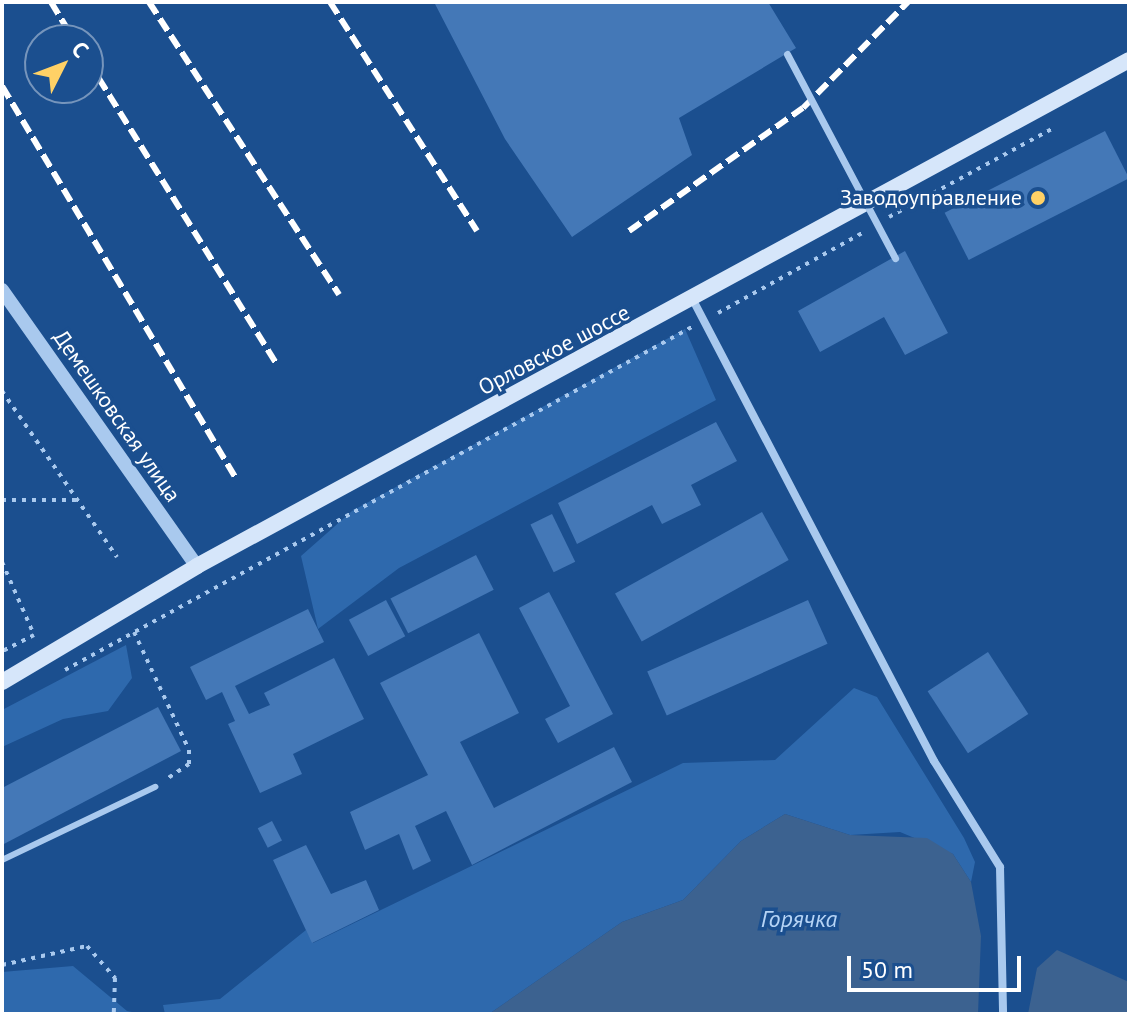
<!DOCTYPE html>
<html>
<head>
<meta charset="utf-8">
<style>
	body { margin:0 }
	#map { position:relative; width:1131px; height:1016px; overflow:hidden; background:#1b4f8f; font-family:"PT Sans",sans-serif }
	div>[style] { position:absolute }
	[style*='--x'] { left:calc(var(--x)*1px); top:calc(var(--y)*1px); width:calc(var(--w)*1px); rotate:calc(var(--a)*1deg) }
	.green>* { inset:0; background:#2e69ad }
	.water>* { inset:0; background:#3c6290 }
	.building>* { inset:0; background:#4478b7; transform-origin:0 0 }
	.path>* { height:4px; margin-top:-2px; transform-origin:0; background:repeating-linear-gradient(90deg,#a9c9ee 0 4px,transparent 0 10px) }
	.service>* { height:6px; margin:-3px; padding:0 3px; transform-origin:3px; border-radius:3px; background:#a9c9ee }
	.minor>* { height:8px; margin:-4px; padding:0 4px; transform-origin:4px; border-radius:4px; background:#a9c9ee }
	.tertiary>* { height:14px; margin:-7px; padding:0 7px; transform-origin:7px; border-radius:7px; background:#a9c9ee }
	.secondary>* { height:16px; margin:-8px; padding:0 8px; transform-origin:8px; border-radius:8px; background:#d6e6fa }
	.rail>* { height:6px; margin-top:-3px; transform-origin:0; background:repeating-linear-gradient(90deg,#fff 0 14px,transparent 0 20px) }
	.pedestrian-bridge>* { height:7px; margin:-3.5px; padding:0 3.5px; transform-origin:3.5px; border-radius:3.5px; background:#a9c9ee }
	.dots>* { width:22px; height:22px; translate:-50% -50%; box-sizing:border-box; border:4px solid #1b4f8f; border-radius:50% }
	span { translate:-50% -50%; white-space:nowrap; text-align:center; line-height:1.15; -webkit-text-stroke:7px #1b4f8f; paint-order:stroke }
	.poi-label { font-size:22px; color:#fff }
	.right { translate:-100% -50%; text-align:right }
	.street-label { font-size:22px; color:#fff }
	.water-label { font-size:24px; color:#b5d3f5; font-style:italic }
	.frame { position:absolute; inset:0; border:4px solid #fff; pointer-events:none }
	.north { position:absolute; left:24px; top:24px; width:80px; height:80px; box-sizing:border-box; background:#1b4f8f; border:2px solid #7695bc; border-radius:50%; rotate:48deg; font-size:22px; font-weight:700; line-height:32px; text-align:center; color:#fff }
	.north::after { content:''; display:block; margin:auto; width:28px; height:36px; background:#ffd166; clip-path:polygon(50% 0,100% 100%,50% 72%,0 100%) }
	.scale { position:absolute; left:847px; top:956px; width:174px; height:36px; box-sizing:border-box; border:4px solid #fff; border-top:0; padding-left:10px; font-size:24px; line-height:28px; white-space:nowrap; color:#fff; -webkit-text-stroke:6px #1b4f8f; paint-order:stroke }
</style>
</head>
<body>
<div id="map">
	<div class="green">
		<i style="clip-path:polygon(685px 329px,716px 400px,399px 568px,318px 629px,301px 556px,352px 511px)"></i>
		<i style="clip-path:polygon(126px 645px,132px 678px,108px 711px,63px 719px,2px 747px,2px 710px)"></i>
		<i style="clip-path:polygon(854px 688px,877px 697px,964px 838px,975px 862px,971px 882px,953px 854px,900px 832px,850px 835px,785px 814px,741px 841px,683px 900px,622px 922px,489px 1014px,165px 1014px,163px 1005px,220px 999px,306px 930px,313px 943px,683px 763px,775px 760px)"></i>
		<i style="clip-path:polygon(73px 966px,127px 1011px,142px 1014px,2px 1014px,2px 972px)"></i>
	</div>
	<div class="water">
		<i style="clip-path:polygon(785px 814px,850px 835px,927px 838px,953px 854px,971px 882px,981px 936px,978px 1014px,489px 1014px,622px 922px,683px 900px,741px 841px)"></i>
		<i style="clip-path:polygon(1057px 950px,1129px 982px,1129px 1014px,1028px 1014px,1037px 968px)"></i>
	</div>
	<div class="building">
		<i style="clip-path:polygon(434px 2px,768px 2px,796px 48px,679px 118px,692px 155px,572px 237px,505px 139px)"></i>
		<i style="left:1105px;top:131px;width:53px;height:180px;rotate:63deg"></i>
		<i style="clip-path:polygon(905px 251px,948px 333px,905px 355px,884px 317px,820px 352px,798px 311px)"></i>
		<i style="clip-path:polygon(716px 422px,737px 461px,691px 485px,701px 505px,662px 524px,652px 505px,577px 544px,558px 503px)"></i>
		<i style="left:762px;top:512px;width:55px;height:168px;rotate:61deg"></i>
		<i style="left:552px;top:514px;width:53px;height:24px;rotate:64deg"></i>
		<i style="left:476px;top:555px;width:39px;height:96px;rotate:63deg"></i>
		<i style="clip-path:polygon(549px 592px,613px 714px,558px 743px,545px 719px,570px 706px,519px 608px)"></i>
		<i style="left:386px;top:600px;width:41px;height:42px;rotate:62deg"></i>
		<i style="left:808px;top:600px;width:48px;height:176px;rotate:66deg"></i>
		<i style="clip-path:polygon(308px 609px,324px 642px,235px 686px,249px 714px,270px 705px,264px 693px,334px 658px,364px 719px,293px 754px,302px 774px,260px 793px,228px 724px,235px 721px,222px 692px,206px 700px,190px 667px)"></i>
		<i style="clip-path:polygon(479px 633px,519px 713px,460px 742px,494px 808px,614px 747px,632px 782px,472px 865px,446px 811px,415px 826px,431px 861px,413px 870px,399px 834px,365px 850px,350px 812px,428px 775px,380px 683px)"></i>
		<i style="left:988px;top:652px;width:74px;height:72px;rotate:57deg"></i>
		<i style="clip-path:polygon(158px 707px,181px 751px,2px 845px,2px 788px)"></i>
		<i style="left:272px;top:821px;width:22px;height:16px;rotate:63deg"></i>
		<i style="clip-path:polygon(306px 845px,331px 894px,366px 880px,379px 910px,312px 943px,273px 860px)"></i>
	</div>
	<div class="path">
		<i style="--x:889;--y:217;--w:185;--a:-28.4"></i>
		<i style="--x:718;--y:313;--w:167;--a:-29"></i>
		<i style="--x:2;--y:391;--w:202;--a:55.3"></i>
		<i style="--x:2;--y:500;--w:80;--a:0"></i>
		<i style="--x:2;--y:562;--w:80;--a:66.3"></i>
		<i style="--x:34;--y:635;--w:36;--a:153"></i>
		<i style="--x:134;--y:632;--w:130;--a:65"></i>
		<i style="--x:189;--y:750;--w:14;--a:90"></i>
		<i style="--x:189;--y:764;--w:29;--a:146"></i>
		<i style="--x:65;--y:670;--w:715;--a:-28.68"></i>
		<i style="--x:2;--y:965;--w:87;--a:-12.6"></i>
		<i style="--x:87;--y:946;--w:43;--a:48.8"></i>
		<i style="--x:115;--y:978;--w:36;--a:92"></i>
	</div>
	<div class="service">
		<i style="--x:2;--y:860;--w:170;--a:-25.5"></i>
	</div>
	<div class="minor">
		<i style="--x:693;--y:300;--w:520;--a:62.4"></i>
		<i style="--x:934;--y:761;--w:125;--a:58.1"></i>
		<i style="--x:1000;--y:867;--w:147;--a:88.8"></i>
	</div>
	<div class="tertiary">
		<i style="--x:2;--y:290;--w:338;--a:54.8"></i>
	</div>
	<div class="secondary">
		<i style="--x:2;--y:682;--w:227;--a:-30.7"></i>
		<i style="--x:197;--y:566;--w:1060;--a:-28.5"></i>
	</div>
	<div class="rail">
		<i style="--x:51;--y:2;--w:44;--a:58.8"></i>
		<i style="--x:149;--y:2;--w:349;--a:57"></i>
		<i style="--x:330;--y:2;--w:272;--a:57.3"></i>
		<i style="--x:88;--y:61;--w:356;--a:58.1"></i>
		<i style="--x:2;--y:86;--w:455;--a:59.2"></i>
		<i style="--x:629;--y:231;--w:213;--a:-35.3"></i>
		<i style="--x:803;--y:108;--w:149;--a:-45.3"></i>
	</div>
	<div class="pedestrian-bridge">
		<i style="--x:787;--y:54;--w:231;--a:62.1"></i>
	</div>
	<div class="dots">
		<i style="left:1038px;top:198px;background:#ffd166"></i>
	</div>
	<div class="poi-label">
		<span class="right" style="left:1022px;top:198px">Заводоуправление</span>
	</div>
	<div class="street-label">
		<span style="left:554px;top:350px;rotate:-28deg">Орловское шоссе</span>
		<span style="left:117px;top:416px;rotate:55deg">Демешковская улица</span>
	</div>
	<div class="water-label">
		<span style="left:799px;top:919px">Горячка</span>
	</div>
	<div class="frame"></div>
	<div class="north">С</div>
	<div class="scale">50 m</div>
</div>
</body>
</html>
